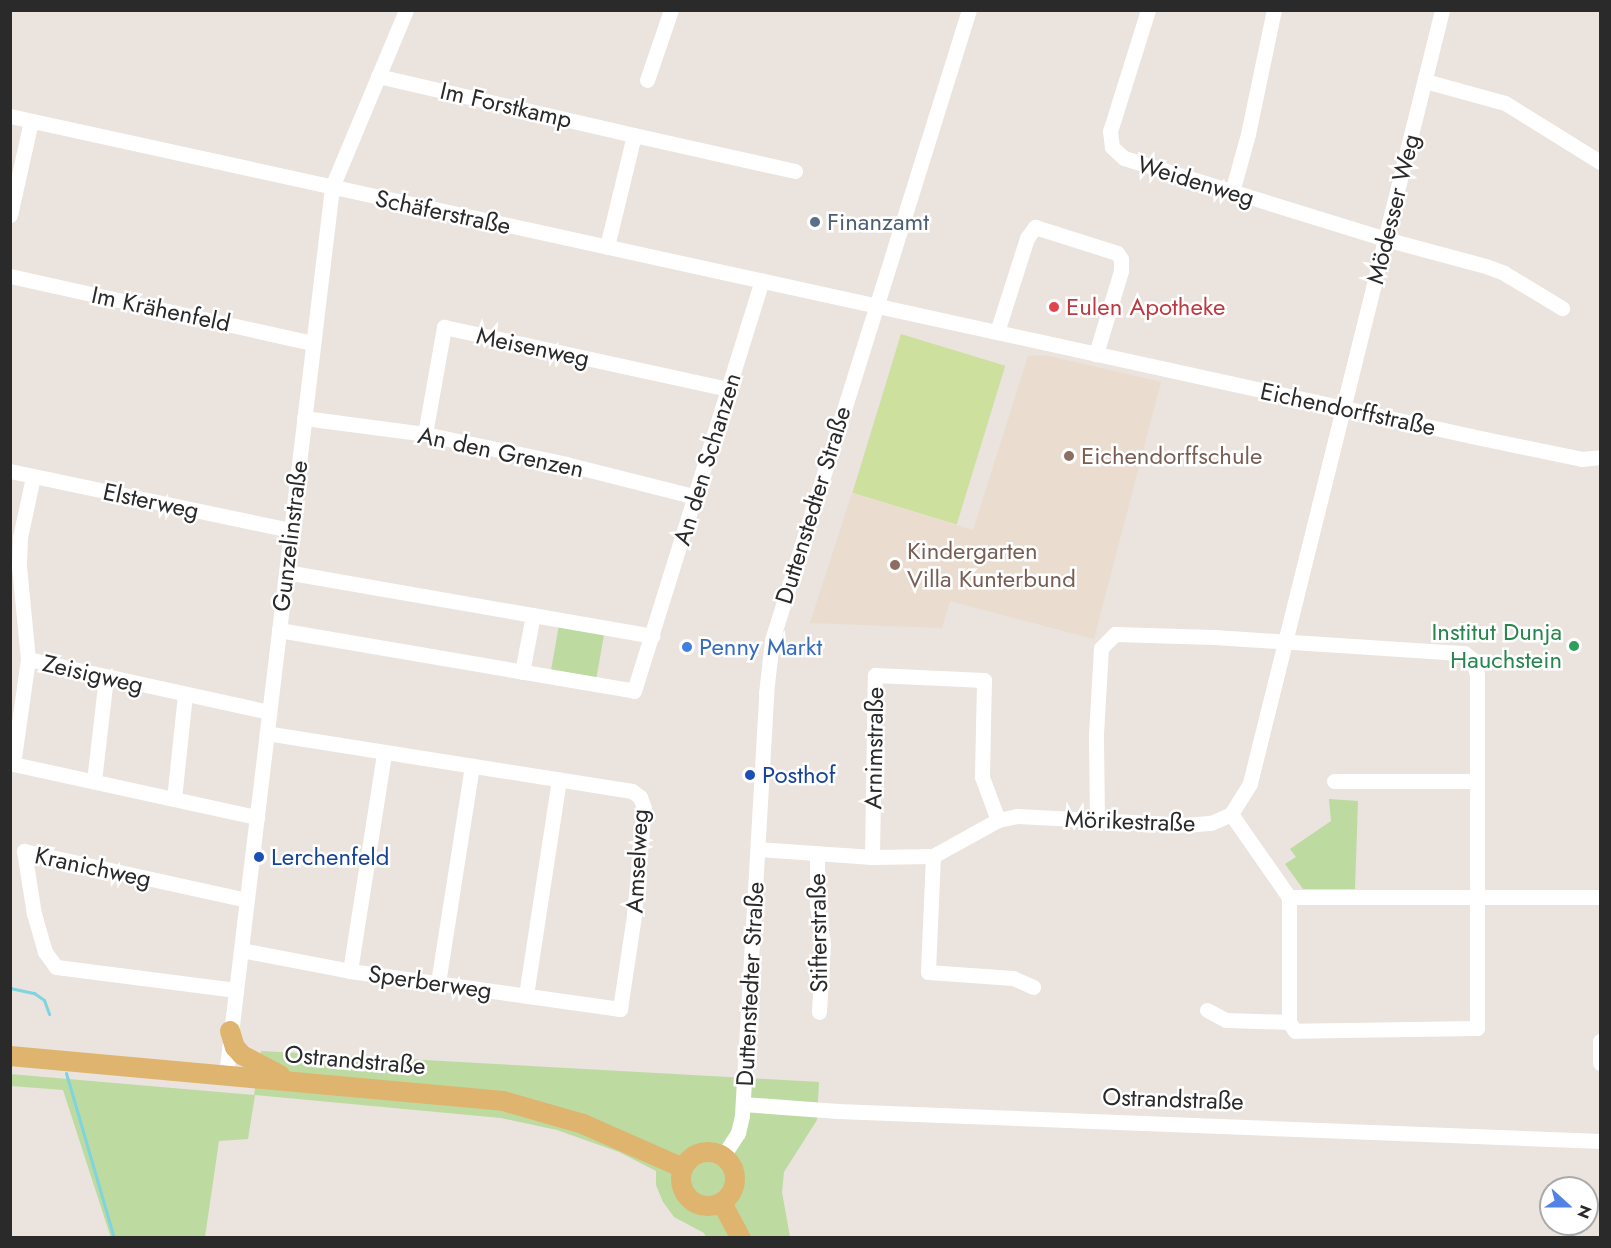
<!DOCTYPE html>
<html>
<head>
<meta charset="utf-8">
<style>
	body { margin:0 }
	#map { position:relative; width:1611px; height:1248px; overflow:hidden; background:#eae3de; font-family:Jost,sans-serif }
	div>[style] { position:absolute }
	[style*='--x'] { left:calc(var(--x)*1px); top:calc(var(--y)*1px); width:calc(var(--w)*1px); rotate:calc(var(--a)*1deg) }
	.education>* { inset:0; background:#eaddcf }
	.green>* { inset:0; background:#bddaa1; transform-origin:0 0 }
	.pitch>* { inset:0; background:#cee09e; transform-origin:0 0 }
	.stream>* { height:3px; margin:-1.5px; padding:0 1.5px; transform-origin:1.5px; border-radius:1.5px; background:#7ed4df }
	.minor>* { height:15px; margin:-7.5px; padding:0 7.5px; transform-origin:7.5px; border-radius:7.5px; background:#fff }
	.major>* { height:20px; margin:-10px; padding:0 10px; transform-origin:10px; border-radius:10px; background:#dfb46e }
	.major>.ring { margin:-10px; padding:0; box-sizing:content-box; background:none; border:20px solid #dfb46e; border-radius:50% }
	.dots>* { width:16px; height:16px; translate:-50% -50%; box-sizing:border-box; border:3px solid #fff; border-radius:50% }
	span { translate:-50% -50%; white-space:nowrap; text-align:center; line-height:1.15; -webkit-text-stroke:5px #fff; paint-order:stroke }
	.street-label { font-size:24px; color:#2a2a2a }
	.service-label { font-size:24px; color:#4e5e75 }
	.left { translate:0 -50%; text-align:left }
	.health-label { font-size:24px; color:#be3a42 }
	.education-label { font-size:24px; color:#785e54 }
	.leisure-label { font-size:24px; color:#27864d }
	.right { translate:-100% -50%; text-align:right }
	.shop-label { font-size:24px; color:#366cbe }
	.transit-label { font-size:24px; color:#164399 }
	.frame { position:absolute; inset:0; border:12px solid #2a2a2a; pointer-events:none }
	.north { position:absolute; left:1539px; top:1176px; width:60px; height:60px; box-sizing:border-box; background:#fff; border:2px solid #aaa; border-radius:50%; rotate:111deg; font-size:16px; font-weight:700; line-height:24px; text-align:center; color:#2a2a2a }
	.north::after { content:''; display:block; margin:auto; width:21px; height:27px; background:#5282e3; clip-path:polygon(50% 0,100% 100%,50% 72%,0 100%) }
</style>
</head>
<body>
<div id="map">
	<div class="education">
		<i style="clip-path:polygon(1045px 355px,1161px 382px,1094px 639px,950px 601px,942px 628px,810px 623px,852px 493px,973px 530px,1028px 356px)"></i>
	</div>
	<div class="green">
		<i style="left:559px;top:625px;width:46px;height:49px;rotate:10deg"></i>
		<i style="clip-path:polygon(1329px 799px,1358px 801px,1355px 889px,1303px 889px,1285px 864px,1296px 857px,1290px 849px,1331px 821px)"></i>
		<i style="clip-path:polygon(261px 1051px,819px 1082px,817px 1120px,784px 1172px,782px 1192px,790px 1237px,706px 1237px,704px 1233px,674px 1217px,663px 1202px,656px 1185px,656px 1171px,619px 1152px,557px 1130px,501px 1118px,255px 1095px,248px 1139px,219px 1141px,205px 1237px,111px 1238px,63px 1090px,11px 1086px,10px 1074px,254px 1095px)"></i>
	</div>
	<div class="pitch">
		<i style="left:901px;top:334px;width:109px;height:166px;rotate:17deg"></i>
	</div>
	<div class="stream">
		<i style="--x:10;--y:988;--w:25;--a:12"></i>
		<i style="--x:34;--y:993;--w:12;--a:35"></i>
		<i style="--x:44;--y:1000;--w:15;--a:70"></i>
		<i style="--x:66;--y:1073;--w:172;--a:73.8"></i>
	</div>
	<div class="minor">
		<i style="--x:1148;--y:10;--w:127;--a:107.4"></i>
		<i style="--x:1110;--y:131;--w:16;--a:83"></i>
		<i style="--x:1112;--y:147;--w:16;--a:43"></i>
		<i style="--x:1124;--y:158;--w:273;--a:17.2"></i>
		<i style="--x:1385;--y:239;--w:105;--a:15"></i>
		<i style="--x:1486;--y:266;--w:19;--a:21"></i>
		<i style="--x:1504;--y:273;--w:68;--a:31.1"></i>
		<i style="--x:378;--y:76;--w:263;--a:13"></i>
		<i style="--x:634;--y:135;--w:115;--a:103.6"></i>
		<i style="--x:647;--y:80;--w:74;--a:-71.1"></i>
		<i style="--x:1425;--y:81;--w:83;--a:15.4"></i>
		<i style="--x:1505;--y:103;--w:112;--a:31.8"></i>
		<i style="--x:10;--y:116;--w:1496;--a:12.35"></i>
		<i style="--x:1471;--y:436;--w:113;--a:11.7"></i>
		<i style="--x:1582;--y:459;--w:18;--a:-6"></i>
		<i style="--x:634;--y:135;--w:165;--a:12.6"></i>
		<i style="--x:1232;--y:192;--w:60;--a:-74.6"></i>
		<i style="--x:1248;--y:134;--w:127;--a:-78.2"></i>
		<i style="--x:10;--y:215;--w:96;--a:-77.4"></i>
		<i style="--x:10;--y:276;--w:309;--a:12.5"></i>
		<i style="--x:997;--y:332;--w:99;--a:-72.3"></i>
		<i style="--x:1027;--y:238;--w:14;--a:-54"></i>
		<i style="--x:1035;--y:227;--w:86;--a:17.6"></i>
		<i style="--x:1117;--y:253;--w:7;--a:56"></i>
		<i style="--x:1121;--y:259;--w:12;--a:90"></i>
		<i style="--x:1121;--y:271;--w:87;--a:106.8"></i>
		<i style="--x:304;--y:418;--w:122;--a:7.5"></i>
		<i style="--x:425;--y:434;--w:144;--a:12"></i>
		<i style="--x:566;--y:464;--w:134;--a:14.2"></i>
		<i style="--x:425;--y:434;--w:109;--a:-79.9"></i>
		<i style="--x:444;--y:327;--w:292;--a:12.3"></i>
		<i style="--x:10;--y:471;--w:287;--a:11.9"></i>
		<i style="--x:33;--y:477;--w:61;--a:102.2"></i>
		<i style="--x:20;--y:537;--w:29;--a:92"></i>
		<i style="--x:19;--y:566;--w:93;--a:84.5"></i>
		<i style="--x:28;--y:659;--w:247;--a:12.4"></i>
		<i style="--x:286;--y:572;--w:372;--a:9.9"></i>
		<i style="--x:279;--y:630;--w:360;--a:9.7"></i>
		<i style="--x:634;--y:691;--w:430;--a:-72.7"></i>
		<i style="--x:28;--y:659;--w:106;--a:98.1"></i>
		<i style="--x:13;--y:764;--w:250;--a:12.3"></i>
		<i style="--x:522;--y:672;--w:58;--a:-79.1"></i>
		<i style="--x:94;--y:781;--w:105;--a:-83.4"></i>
		<i style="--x:1334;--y:781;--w:142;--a:0"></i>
		<i style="--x:174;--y:799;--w:105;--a:-84"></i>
		<i style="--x:1231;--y:814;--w:101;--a:55.1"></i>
		<i style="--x:1289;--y:897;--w:311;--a:0"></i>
		<i style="--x:1097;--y:820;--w:86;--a:-90.7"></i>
		<i style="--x:1096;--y:734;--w:86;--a:-86.7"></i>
		<i style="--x:1101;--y:648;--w:20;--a:-45"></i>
		<i style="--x:1115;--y:634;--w:99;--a:1.7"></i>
		<i style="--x:1214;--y:637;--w:251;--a:3.7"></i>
		<i style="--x:1464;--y:653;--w:11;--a:38"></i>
		<i style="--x:1473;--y:660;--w:16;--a:75"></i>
		<i style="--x:1477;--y:675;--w:353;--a:90"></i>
		<i style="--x:1477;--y:1028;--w:182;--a:179.1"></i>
		<i style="--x:1295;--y:1031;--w:11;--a:-124"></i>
		<i style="--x:1289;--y:1022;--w:125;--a:-90"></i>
		<i style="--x:758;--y:849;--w:114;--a:4"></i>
		<i style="--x:872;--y:857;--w:61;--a:-0.9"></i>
		<i style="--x:933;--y:856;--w:74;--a:-29"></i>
		<i style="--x:998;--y:820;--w:19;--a:-12"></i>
		<i style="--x:1017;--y:816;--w:169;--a:3"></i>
		<i style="--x:1186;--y:825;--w:25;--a:-5"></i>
		<i style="--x:1211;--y:823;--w:22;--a:-24"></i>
		<i style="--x:1231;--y:814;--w:36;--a:-58"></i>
		<i style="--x:1250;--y:783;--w:796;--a:-76.05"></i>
		<i style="--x:817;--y:854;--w:51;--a:90"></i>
		<i style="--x:817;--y:905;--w:39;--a:81"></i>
		<i style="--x:823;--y:944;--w:68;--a:93.4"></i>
		<i style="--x:933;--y:856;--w:116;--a:92.5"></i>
		<i style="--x:928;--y:972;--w:85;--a:4"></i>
		<i style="--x:1013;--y:978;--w:22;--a:24"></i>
		<i style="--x:872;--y:857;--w:182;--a:-89.1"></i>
		<i style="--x:875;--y:675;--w:109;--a:2.6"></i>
		<i style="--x:984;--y:680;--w:97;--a:91.2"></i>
		<i style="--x:982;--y:777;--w:46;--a:69.6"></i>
		<i style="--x:241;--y:950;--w:111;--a:10.9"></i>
		<i style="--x:350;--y:971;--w:273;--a:8"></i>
		<i style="--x:620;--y:1009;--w:95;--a:-81.5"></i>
		<i style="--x:634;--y:915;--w:107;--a:-84.7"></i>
		<i style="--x:644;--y:808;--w:12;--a:-110"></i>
		<i style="--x:640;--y:797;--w:10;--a:-143"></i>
		<i style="--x:632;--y:791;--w:370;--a:-171"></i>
		<i style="--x:350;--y:971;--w:221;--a:-81.1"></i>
		<i style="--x:438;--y:983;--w:220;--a:-81.1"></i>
		<i style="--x:236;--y:990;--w:181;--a:-172.7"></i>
		<i style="--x:56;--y:967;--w:19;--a:-126"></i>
		<i style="--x:45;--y:952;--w:40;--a:-106"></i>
		<i style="--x:34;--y:914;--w:64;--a:-99"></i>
		<i style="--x:24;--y:851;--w:227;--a:12.4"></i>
		<i style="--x:526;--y:995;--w:218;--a:-81.3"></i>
		<i style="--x:1207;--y:1010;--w:21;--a:28"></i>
		<i style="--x:1226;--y:1020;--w:63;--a:1.8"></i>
		<i style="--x:1600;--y:1041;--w:22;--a:90"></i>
		<i style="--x:226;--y:1075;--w:894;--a:-83.19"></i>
		<i style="--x:332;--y:187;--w:192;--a:-67.3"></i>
		<i style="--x:743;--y:1104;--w:95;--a:4.2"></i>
		<i style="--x:838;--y:1111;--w:763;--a:2.25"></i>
		<i style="--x:723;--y:1156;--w:27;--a:-57"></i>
		<i style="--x:738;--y:1133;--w:18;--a:-77"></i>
		<i style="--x:742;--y:1115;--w:423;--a:-86.7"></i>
		<i style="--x:766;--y:693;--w:53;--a:-83.5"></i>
		<i style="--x:772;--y:640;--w:660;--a:-72.64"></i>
	</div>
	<div class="major">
		<i style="--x:230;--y:1031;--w:17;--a:73"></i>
		<i style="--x:235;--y:1047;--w:11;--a:49"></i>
		<i style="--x:242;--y:1055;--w:43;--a:27.8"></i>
		<i style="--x:10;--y:1056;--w:495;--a:5.2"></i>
		<i style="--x:503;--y:1101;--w:83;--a:16"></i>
		<i style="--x:583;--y:1124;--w:109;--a:23.7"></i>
		<i class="ring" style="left:681px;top:1152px;width:34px;height:34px"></i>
		<i style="--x:722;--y:1203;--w:40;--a:62"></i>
	</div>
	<div class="dots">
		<i style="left:815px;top:222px;background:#5c6f8a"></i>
		<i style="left:1054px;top:307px;background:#e0444e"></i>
		<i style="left:1069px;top:456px;background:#8d6e63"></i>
		<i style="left:895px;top:565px;background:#8d6e63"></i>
		<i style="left:1574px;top:646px;background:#2e9e5b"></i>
		<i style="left:687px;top:647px;background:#3f7fe0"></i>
		<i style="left:750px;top:775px;background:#1a4fb4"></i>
		<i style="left:259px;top:857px;background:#1a4fb4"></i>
	</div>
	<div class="street-label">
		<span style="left:506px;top:105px;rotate:13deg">Im Forstkamp</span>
		<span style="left:1196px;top:181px;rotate:17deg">Weidenweg</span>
		<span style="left:1393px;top:209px;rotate:-76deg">Mödesser Weg</span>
		<span style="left:443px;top:212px;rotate:12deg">Schäferstraße</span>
		<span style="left:161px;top:309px;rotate:12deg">Im Krähenfeld</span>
		<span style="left:533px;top:347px;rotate:12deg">Meisenweg</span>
		<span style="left:1348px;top:409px;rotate:12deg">Eichendorffstraße</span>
		<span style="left:501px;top:452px;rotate:12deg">An den Grenzen</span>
		<span style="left:707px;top:459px;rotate:-73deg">An den Schanzen</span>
		<span style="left:151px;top:501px;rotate:12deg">Elsterweg</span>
		<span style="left:813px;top:505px;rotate:-73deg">Duttenstedter Straße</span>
		<span style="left:290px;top:536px;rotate:-83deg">Gunzelinstraße</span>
		<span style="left:93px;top:674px;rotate:13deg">Zeisigweg</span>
		<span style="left:874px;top:748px;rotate:-89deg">Arnimstraße</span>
		<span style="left:1130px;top:821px;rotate:2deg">Mörikestraße</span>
		<span style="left:637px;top:861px;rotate:-87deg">Amselweg</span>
		<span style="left:93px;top:867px;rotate:12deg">Kranichweg</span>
		<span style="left:818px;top:933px;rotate:-91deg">Stifterstraße</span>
		<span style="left:430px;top:982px;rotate:8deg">Sperberweg</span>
		<span style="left:750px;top:984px;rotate:-87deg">Duttenstedter Straße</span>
		<span style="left:355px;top:1060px;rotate:5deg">Ostrandstraße</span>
		<span style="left:1173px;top:1099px;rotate:2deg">Ostrandstraße</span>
	</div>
	<div class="service-label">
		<span class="left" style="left:827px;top:222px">Finanzamt</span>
	</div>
	<div class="health-label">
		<span class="left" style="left:1066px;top:307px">Eulen Apotheke</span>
	</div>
	<div class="education-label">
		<span class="left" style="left:1081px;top:456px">Eichendorffschule</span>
		<span class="left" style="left:907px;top:565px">Kindergarten<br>Villa Kunterbund</span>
	</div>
	<div class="leisure-label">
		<span class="right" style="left:1562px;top:646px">Institut Dunja<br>Hauchstein</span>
	</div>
	<div class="shop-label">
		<span class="left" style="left:699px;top:647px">Penny Markt</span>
	</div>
	<div class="transit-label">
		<span class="left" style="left:762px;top:775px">Posthof</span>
		<span class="left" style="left:271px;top:857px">Lerchenfeld</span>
	</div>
	<div class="frame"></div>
	<div class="north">N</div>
</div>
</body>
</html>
